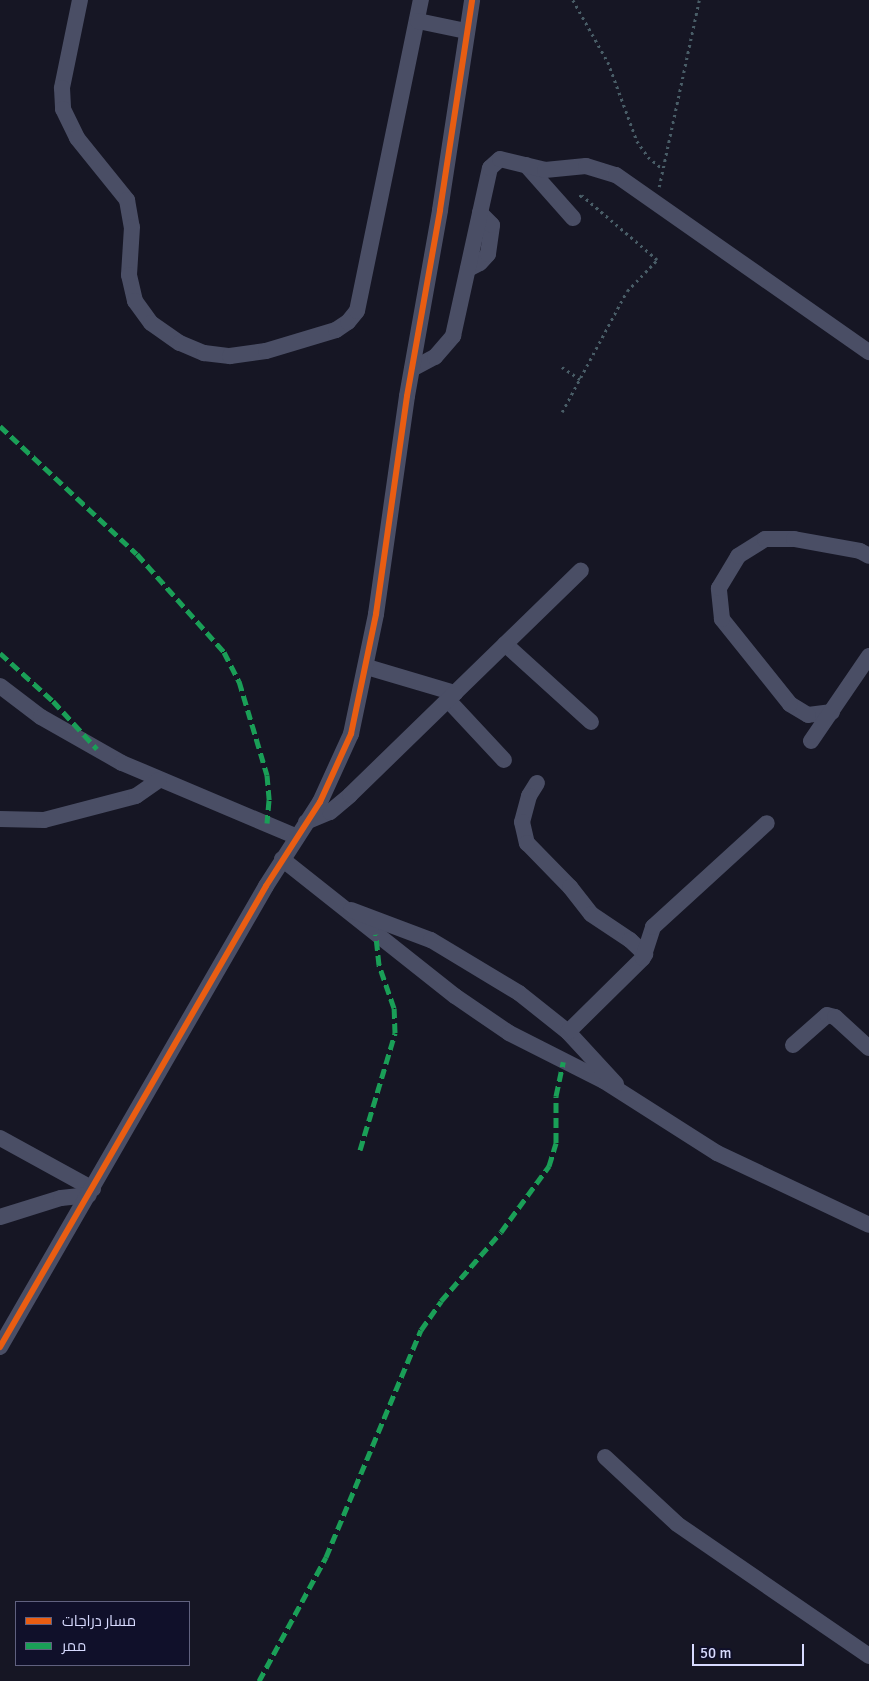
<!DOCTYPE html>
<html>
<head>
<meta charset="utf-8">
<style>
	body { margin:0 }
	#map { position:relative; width:869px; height:1681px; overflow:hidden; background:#161624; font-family:Signika,Cairo,sans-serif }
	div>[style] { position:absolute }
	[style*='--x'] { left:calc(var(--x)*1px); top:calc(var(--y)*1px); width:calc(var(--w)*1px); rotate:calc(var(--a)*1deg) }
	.path>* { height:2.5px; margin-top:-1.25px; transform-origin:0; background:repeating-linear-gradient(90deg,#495d67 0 2.5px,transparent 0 6.5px) }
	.minor>* { height:16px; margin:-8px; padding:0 8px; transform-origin:8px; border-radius:8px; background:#4a4e65 }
	.quiet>* { height:5px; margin-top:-2.5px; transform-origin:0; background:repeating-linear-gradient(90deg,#1a9f57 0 10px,transparent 0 15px) }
	.cycleway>* { height:6px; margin:-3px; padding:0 3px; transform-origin:3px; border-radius:3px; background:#e95d12 }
	span { translate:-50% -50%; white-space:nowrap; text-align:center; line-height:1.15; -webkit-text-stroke:5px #10102a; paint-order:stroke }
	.legend { position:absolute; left:15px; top:1601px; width:175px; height:65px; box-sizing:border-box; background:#10102a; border:1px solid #60617f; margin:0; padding:6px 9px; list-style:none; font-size:15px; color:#d8dbff }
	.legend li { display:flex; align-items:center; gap:10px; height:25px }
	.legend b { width:25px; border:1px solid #60617f }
	.scale { position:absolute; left:692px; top:1644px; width:112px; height:22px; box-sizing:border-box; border:2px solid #d8dbff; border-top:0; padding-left:6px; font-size:15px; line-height:18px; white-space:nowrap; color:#d8dbff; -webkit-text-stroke:4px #10102a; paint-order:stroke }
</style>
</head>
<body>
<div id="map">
	<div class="path">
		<i style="--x:573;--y:0;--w:71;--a:60.6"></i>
		<i style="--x:608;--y:62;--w:84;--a:69.8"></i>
		<i style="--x:637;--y:141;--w:19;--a:55"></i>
		<i style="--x:648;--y:157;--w:19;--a:39"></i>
		<i style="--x:659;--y:187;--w:191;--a:-77.9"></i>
		<i style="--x:562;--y:367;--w:22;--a:34"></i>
		<i style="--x:562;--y:412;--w:137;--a:-61.8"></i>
		<i style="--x:627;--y:291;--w:43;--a:-45.9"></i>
		<i style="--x:657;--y:260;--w:99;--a:-139.5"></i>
		<i style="--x:582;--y:196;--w:6;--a:162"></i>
	</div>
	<div class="minor">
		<i style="--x:80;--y:0;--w:90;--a:101.6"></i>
		<i style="--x:62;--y:88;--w:21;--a:87"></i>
		<i style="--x:63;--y:109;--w:32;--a:64"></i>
		<i style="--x:77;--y:138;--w:80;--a:51.1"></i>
		<i style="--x:127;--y:200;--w:27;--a:80"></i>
		<i style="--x:132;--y:227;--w:48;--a:93.6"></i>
		<i style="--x:129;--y:275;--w:27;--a:77"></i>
		<i style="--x:135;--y:301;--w:27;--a:54"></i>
		<i style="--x:151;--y:323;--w:35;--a:35"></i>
		<i style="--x:180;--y:343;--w:26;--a:23"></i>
		<i style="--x:204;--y:353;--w:26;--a:7"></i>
		<i style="--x:230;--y:356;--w:36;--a:-8"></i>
		<i style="--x:266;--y:351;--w:73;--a:-16.7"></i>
		<i style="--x:336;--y:330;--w:14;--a:-34"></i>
		<i style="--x:348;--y:322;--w:14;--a:-51"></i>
		<i style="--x:357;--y:311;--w:318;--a:-78.4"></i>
		<i style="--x:418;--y:21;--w:49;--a:11.8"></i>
		<i style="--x:526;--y:165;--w:71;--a:48.4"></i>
		<i style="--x:468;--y:269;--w:13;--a:-27"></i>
		<i style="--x:480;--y:263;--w:12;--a:-48"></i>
		<i style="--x:488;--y:254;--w:29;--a:-82"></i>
		<i style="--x:492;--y:225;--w:17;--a:-135"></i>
		<i style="--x:412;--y:369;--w:26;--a:-28"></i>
		<i style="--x:435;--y:357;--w:28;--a:-49"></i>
		<i style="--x:453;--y:336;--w:172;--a:-77.6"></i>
		<i style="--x:490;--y:168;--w:13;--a:-42"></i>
		<i style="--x:500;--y:159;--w:46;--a:13.7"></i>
		<i style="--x:545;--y:170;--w:41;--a:-5.6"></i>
		<i style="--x:586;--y:166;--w:31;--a:17"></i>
		<i style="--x:616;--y:175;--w:309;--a:35"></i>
		<i style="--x:505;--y:644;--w:116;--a:42.2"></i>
		<i style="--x:367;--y:667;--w:92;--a:16.5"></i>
		<i style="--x:0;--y:686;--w:51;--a:37.1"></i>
		<i style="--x:41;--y:717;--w:93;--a:29.6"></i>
		<i style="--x:122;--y:763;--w:190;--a:22.9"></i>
		<i style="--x:448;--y:700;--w:82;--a:47"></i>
		<i style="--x:832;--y:712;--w:24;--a:173"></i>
		<i style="--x:808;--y:715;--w:21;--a:-149"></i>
		<i style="--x:790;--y:704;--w:109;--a:-128.7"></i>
		<i style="--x:722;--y:619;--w:31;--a:-96"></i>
		<i style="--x:719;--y:588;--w:37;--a:-59"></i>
		<i style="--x:738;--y:556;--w:32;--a:-32"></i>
		<i style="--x:765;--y:539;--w:29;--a:0"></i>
		<i style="--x:794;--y:539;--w:67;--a:10.3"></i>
		<i style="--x:860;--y:551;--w:10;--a:29"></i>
		<i style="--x:811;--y:741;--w:103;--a:-55.7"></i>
		<i style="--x:537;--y:783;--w:15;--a:122"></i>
		<i style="--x:529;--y:796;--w:27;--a:105"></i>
		<i style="--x:522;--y:822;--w:22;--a:77"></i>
		<i style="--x:527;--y:843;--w:62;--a:45.7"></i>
		<i style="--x:570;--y:887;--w:34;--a:52"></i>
		<i style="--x:591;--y:914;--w:47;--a:33.7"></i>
		<i style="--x:630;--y:940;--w:21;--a:43"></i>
		<i style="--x:0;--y:819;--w:44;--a:1.3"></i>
		<i style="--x:44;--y:820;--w:95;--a:-14.6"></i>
		<i style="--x:136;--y:796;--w:28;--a:-35"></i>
		<i style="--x:306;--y:822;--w:26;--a:-23"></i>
		<i style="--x:330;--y:812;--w:26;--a:-40"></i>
		<i style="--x:350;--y:795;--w:322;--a:-44.2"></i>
		<i style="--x:282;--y:859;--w:221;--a:38.4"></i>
		<i style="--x:455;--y:996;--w:65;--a:34.4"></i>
		<i style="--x:509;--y:1033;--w:106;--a:26.8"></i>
		<i style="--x:604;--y:1081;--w:134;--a:32.5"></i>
		<i style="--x:717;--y:1153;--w:168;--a:25.3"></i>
		<i style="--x:351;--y:910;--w:85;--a:20.6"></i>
		<i style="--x:431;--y:940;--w:103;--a:31.1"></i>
		<i style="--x:519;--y:993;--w:63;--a:38.5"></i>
		<i style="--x:568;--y:1032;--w:71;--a:47.3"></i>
		<i style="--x:568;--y:1032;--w:105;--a:-44.6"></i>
		<i style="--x:643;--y:958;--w:33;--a:-72"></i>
		<i style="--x:653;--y:927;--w:154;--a:-42.4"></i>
		<i style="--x:793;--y:1045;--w:45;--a:-41.4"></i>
		<i style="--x:827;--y:1015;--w:8;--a:14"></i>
		<i style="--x:835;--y:1017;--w:46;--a:42.4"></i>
		<i style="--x:0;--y:1138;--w:106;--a:28.7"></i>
		<i style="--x:0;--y:1217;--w:64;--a:-17.3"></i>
		<i style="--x:61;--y:1198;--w:28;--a:-6"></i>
		<i style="--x:0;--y:1347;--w:532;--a:-60.01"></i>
		<i style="--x:266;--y:886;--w:100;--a:-57.3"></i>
		<i style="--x:320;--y:802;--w:75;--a:-65.5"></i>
		<i style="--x:351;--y:734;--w:123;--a:-78.2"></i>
		<i style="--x:376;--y:614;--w:220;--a:-81.9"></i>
		<i style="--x:407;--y:396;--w:189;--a:-79.9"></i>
		<i style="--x:440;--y:210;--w:212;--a:-81.3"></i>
		<i style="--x:605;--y:1457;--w:98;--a:42.9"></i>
		<i style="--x:677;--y:1524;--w:233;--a:34.5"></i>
	</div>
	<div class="quiet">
		<i style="--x:0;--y:426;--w:187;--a:43.1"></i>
		<i style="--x:137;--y:554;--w:131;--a:48.4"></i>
		<i style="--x:224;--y:652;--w:33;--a:63"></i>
		<i style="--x:239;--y:681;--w:98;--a:73.4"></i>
		<i style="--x:267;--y:775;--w:25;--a:85"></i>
		<i style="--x:269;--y:800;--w:23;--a:95"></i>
		<i style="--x:0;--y:653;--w:72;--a:42.2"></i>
		<i style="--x:53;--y:701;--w:65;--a:47.5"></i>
		<i style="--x:360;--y:1150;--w:122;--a:-73.3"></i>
		<i style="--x:395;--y:1033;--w:25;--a:-92"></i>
		<i style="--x:394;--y:1008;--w:46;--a:-109.2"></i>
		<i style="--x:379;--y:965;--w:31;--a:-96"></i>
		<i style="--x:259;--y:1681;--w:141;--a:-61.6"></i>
		<i style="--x:326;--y:1557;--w:246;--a:-67.3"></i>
		<i style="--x:421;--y:1330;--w:35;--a:-55"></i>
		<i style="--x:441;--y:1301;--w:91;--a:-49"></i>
		<i style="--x:501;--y:1232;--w:82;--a:-54"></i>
		<i style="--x:549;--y:1166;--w:24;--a:-73"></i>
		<i style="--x:556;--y:1143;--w:47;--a:-90"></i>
		<i style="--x:556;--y:1096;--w:35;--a:-78"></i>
	</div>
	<div class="cycleway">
		<i style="--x:0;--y:1347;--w:532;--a:-60.01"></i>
		<i style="--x:266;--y:886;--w:100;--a:-57.3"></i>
		<i style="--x:320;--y:802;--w:75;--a:-65.5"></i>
		<i style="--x:351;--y:734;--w:123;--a:-78.2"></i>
		<i style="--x:376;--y:614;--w:220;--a:-81.9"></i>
		<i style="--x:407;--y:396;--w:189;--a:-79.9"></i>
		<i style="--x:440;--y:210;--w:212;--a:-81.3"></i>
	</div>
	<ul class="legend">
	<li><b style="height:6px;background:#e95d12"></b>مسار دراجات</li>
	<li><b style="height:6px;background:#1a9f57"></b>ممر</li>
	</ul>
	<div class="scale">50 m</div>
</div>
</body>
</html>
